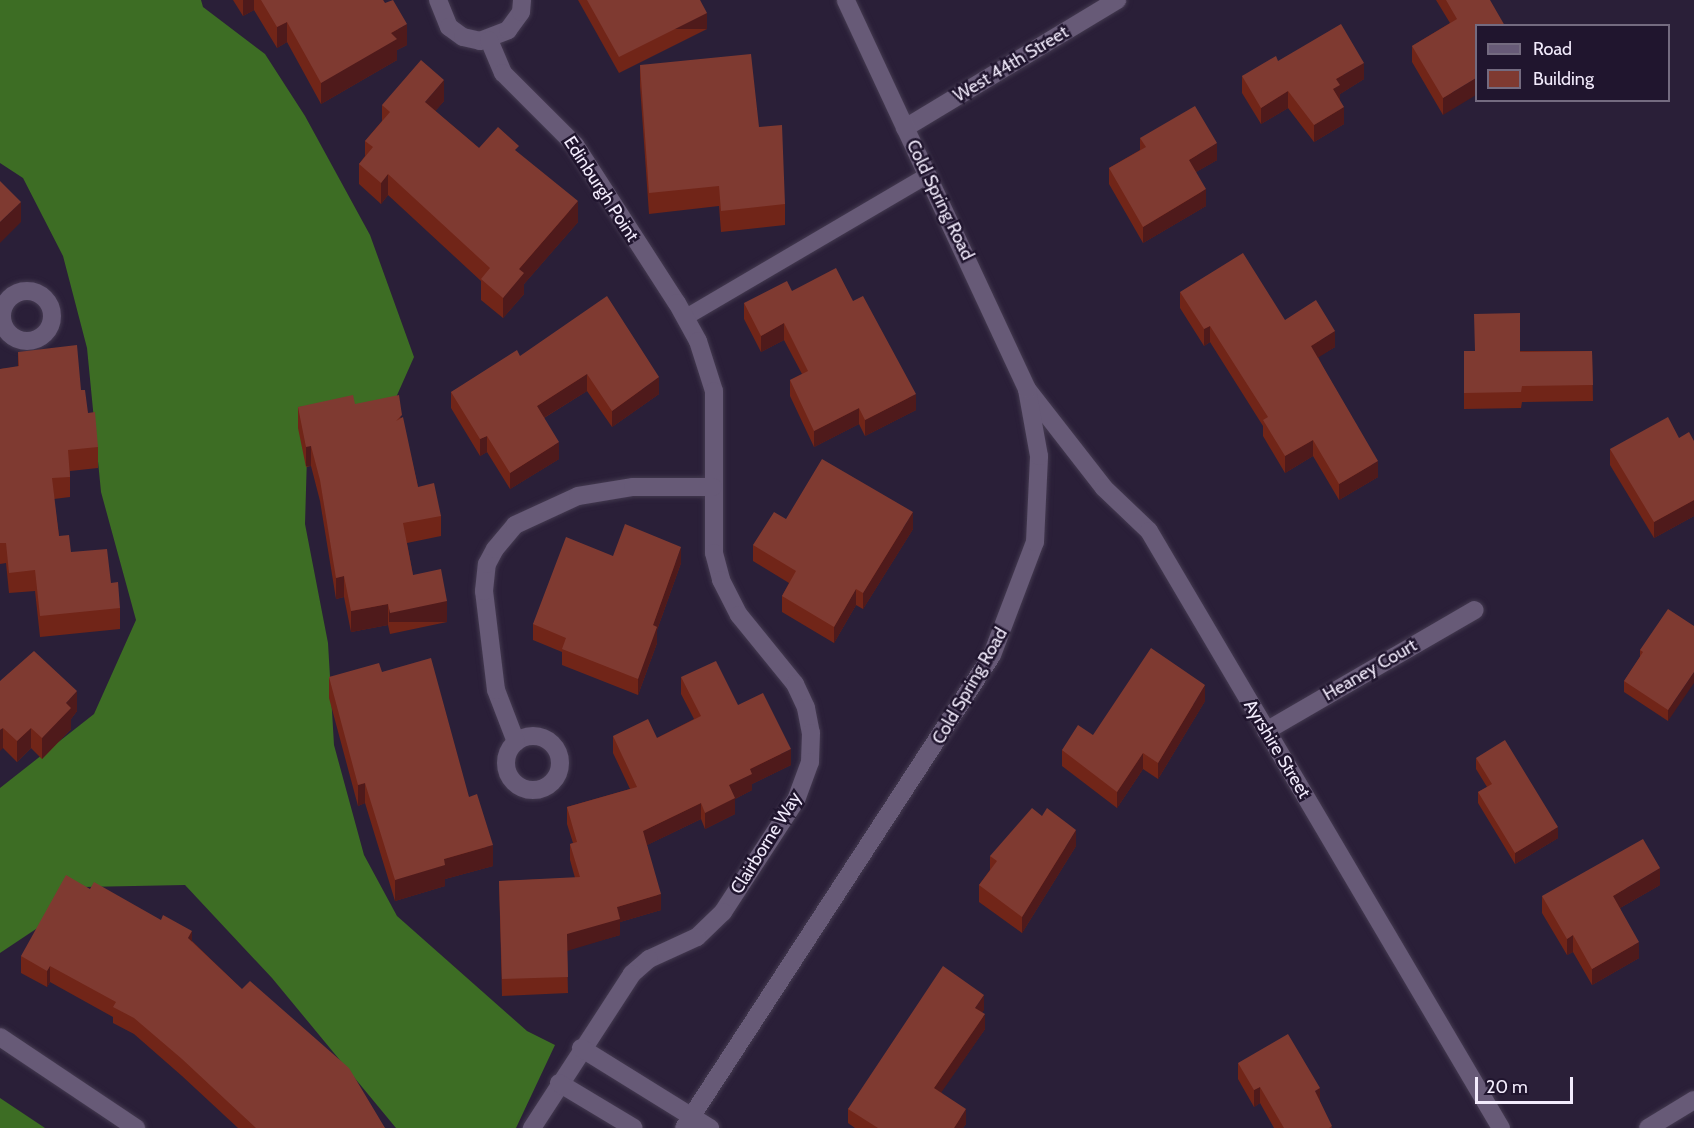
<!DOCTYPE html>
<html>
<head>
<meta charset="utf-8">
<style>
	body { margin:0 }
	#map { position:relative; width:1694px; height:1128px; overflow:hidden; background:#2a1f38; font-family:Cabin,sans-serif }
	div>[style] { position:absolute }
	[style*='--x'] { left:calc(var(--x)*1px); top:calc(var(--y)*1px); width:calc(var(--w)*1px); rotate:calc(var(--a)*1deg) }
	.forest>* { inset:0; background:#3d6d24 }
	.roads { filter:drop-shadow(0 0 2px #443a50) drop-shadow(0 0 2px #443a50) }
	.service>* { height:16px; margin:-8px; padding:0 8px; transform-origin:8px; border-radius:8px; background:#675a77 }
	.minor>* { height:18px; margin:-9px; padding:0 9px; transform-origin:9px; border-radius:9px; background:#675a77 }
	.minor>.ring { margin:-9px; padding:0; box-sizing:content-box; background:none; border:18px solid #675a77; border-radius:50% }
	.tertiary>* { height:18px; margin:-9px; padding:0 9px; transform-origin:9px; border-radius:9px; background:#675a77 }
	.wall>* { inset:0; background:#712518 }
	.shaded-wall>* { inset:0; background:#4f1a1b; transform-origin:0 0 }
	.building>* { inset:0; background:#7f3a31 }
	span { translate:-50% -50%; white-space:nowrap; text-align:center; line-height:1.15; -webkit-text-stroke:5px #20152e; paint-order:stroke }
	.street-label { font-size:18px; color:#f2ebfc }
	.legend { position:absolute; left:1475px; top:24px; width:195px; height:78px; box-sizing:border-box; background:#20152e; border:2px solid #746b80; margin:0; padding:8px 10px; list-style:none; font-size:18px; color:#f2ebfc }
	.legend li { display:flex; align-items:center; gap:12px; height:30px }
	.legend b { width:30px; border:2px solid #746b80 }
	.scale { position:absolute; left:1475px; top:1077px; width:98px; height:27px; box-sizing:border-box; border:3px solid #f2ebfc; border-top:0; padding-left:8px; font-size:18px; line-height:21px; white-space:nowrap; color:#f2ebfc; -webkit-text-stroke:4px #20152e; paint-order:stroke }
</style>
</head>
<body>
<div id="map">
	<div class="forest">
		<i style="clip-path:polygon(0 0,201px 0,203px 7px,265px 54px,305px 116px,370px 235px,414px 357px,394px 402px,307px 456px,305px 524px,328px 643px,334px 745px,364px 855px,397px 916px,527px 1031px,555px 1045px,516px 1128px,396px 1128px,272px 978px,185px 885px,83px 887px,39px 927px,0 953px,0 788px,94px 714px,136px 620px,101px 492px,87px 348px,63px 256px,23px 178px,0 163px)"></i>
		<i style="clip-path:polygon(0 1098px,45px 1128px,0 1128px)"></i>
	</div>
	<div class="roads">
		<div class="service">
			<i style="--x:686;--y:317;--w:281;--a:-30.4"></i>
		</div>
		<div class="minor">
			<i style="--x:438;--y:0;--w:29;--a:68"></i>
			<i style="--x:449;--y:27;--w:17;--a:36"></i>
			<i style="--x:463;--y:37;--w:17;--a:13"></i>
			<i style="--x:480;--y:41;--w:30;--a:-21"></i>
			<i style="--x:508;--y:30;--w:22;--a:-54"></i>
			<i style="--x:521;--y:12;--w:12;--a:-85"></i>
			<i style="--x:489;--y:40;--w:36;--a:67"></i>
			<i style="--x:503;--y:73;--w:102;--a:45"></i>
			<i style="--x:575;--y:145;--w:188;--a:57.2"></i>
			<i style="--x:677;--y:303;--w:43;--a:61.1"></i>
			<i style="--x:698;--y:341;--w:52;--a:72.3"></i>
			<i style="--x:714;--y:391;--w:162;--a:90"></i>
			<i style="--x:714;--y:553;--w:28;--a:75"></i>
			<i style="--x:721;--y:580;--w:39;--a:63"></i>
			<i style="--x:739;--y:615;--w:89;--a:50.9"></i>
			<i style="--x:795;--y:684;--w:26;--a:65"></i>
			<i style="--x:806;--y:708;--w:25;--a:79"></i>
			<i style="--x:811;--y:733;--w:29;--a:92"></i>
			<i style="--x:810;--y:762;--w:40;--a:110.2"></i>
			<i style="--x:796;--y:800;--w:134;--a:123.1"></i>
			<i style="--x:723;--y:912;--w:36;--a:136"></i>
			<i style="--x:697;--y:937;--w:53;--a:155.4"></i>
			<i style="--x:649;--y:959;--w:23;--a:139"></i>
			<i style="--x:632;--y:974;--w:184;--a:123"></i>
			<i class="ring" style="left:2px;top:291px;width:32px;height:32px"></i>
			<i style="--x:1027;--y:389;--w:125;--a:52.1"></i>
			<i style="--x:1104;--y:488;--w:62;--a:43.7"></i>
			<i style="--x:1149;--y:531;--w:693;--a:59.48"></i>
			<i style="--x:1266;--y:731;--w:241;--a:-30.1"></i>
			<i class="ring" style="left:506px;top:736px;width:36px;height:36px"></i>
			<i style="--x:516;--y:742;--w:56;--a:-111"></i>
			<i style="--x:496;--y:690;--w:100;--a:-96.9"></i>
			<i style="--x:484;--y:591;--w:27;--a:-84"></i>
			<i style="--x:487;--y:564;--w:17;--a:-62"></i>
			<i style="--x:495;--y:549;--w:31;--a:-50"></i>
			<i style="--x:515;--y:525;--w:69;--a:-24.7"></i>
			<i style="--x:578;--y:496;--w:56;--a:-9.3"></i>
			<i style="--x:633;--y:487;--w:80;--a:0"></i>
			<i style="--x:0;--y:1037;--w:164;--a:33.8"></i>
			<i style="--x:581;--y:1048;--w:152;--a:31.8"></i>
			<i style="--x:559;--y:1083;--w:87;--a:31"></i>
			<i style="--x:1648;--y:1128;--w:54;--a:-31.3"></i>
		</div>
		<div class="tertiary">
			<i style="--x:905;--y:128;--w:248;--a:-31.1"></i>
			<i style="--x:684;--y:1128;--w:564;--a:-56.93"></i>
			<i style="--x:992;--y:655;--w:121;--a:-69.2"></i>
			<i style="--x:1035;--y:542;--w:86;--a:-87.3"></i>
			<i style="--x:1039;--y:456;--w:68;--a:-100.2"></i>
			<i style="--x:1027;--y:389;--w:429;--a:-115"></i>
		</div>
	</div>
	<div class="wall">
		<i style="clip-path:polygon(233px 0,383px 0,407px 45px,397px 50px,397px 60px,321px 104px,287px 42px,277px 48px,254px 10px,243px 16px)"></i>
		<i style="clip-path:polygon(578px 0,700px 0,707px 29px,619px 73px)"></i>
		<i style="clip-path:polygon(1436px 0,1490px 0,1443px 115px,1412px 62px,1412px 46px,1450px 23px)"></i>
		<i style="clip-path:polygon(1278px 61px,1364px 79px,1340px 94px,1340px 101px,1344px 124px,1314px 142px,1288px 108px,1261px 124px,1242px 93px,1242px 76px)"></i>
		<i style="clip-path:polygon(640px 65px,759px 127px,785px 204px,785px 225px,721px 232px,719px 206px,649px 214px,640px 86px)"></i>
		<i style="clip-path:polygon(444px 101px,435px 111px,479px 148px,519px 154px,578px 222px,524px 284px,524px 294px,503px 318px,481px 300px,481px 281px,388px 195px,381px 204px,359px 184px,359px 164px,365px 156px,365px 141px,382px 121px,382px 105px)"></i>
		<i style="clip-path:polygon(1140px 138px,1217px 160px,1196px 172px,1206px 206px,1143px 243px,1109px 184px,1109px 168px,1140px 150px)"></i>
		<i style="clip-path:polygon(792px 291px,853px 301px,916px 410px,865px 436px,859px 424px,814px 447px,790px 396px,790px 380px,802px 374px,784px 340px,761px 352px,744px 319px,744px 303px)"></i>
		<i style="clip-path:polygon(1180px 292px,1285px 320px,1335px 347px,1318px 357px,1378px 477px,1339px 500px,1313px 456px,1285px 473px,1263px 436px,1263px 426px,1210px 342px,1204px 346px,1180px 308px)"></i>
		<i style="clip-path:polygon(1464px 351px,1592px 351px,1593px 401px,1522px 402px,1521px 408px,1464px 409px)"></i>
		<i style="clip-path:polygon(18px 352px,81px 390px,98px 447px,98px 468px,70px 471px,70px 497px,54px 499px,59px 536px,71px 552px,111px 583px,120px 608px,120px 629px,40px 637px,35px 591px,9px 593px,6px 563px,0 564px,0 369px,18px 367px)"></i>
		<i style="clip-path:polygon(520px 356px,659px 394px,612px 427px,587px 391px,544px 418px,559px 459px,510px 489px,487px 452px,480px 456px,451px 408px,451px 392px)"></i>
		<i style="clip-path:polygon(355px 404px,402px 418px,418px 487px,441px 516px,441px 536px,407px 543px,413px 575px,447px 622px,390px 634px,388px 625px,351px 632px,344px 597px,336px 599px,320px 501px,311px 466px,306px 467px,298px 428px,298px 407px)"></i>
		<i style="clip-path:polygon(1679px 438px,1694px 441px,1694px 516px,1654px 538px,1610px 465px,1610px 449px)"></i>
		<i style="clip-path:polygon(786px 519px,913px 529px,863px 609px,856px 605px,834px 643px,782px 612px,782px 596px,789px 583px,753px 561px,753px 545px)"></i>
		<i style="clip-path:polygon(613px 556px,681px 563px,657px 630px,657px 643px,638px 695px,562px 665px,562px 652px,533px 640px,533px 624px)"></i>
		<i style="clip-path:polygon(1694px 626px,1668px 721px,1624px 692px,1624px 681px,1640px 657px,1640px 650px)"></i>
		<i style="clip-path:polygon(382px 672px,469px 797px,493px 866px,445px 879px,445px 886px,395px 901px,365px 803px,358px 806px,329px 698px,329px 677px)"></i>
		<i style="clip-path:polygon(681px 677px,738px 705px,791px 765px,752px 784px,752px 790px,735px 799px,735px 814px,705px 829px,701px 819px,647px 845px,661px 910px,620px 922px,620px 935px,567px 950px,568px 993px,502px 996px,499px 881px,575px 878px,570px 860px,570px 844px,573px 843px,567px 824px,567px 807px,630px 789px,613px 753px,613px 736px,657px 738px,694px 719px,681px 694px)"></i>
		<i style="clip-path:polygon(0 681px,77px 711px,71px 719px,71px 729px,42px 759px,31px 748px,17px 762px,3px 748px)"></i>
		<i style="clip-path:polygon(1205px 701px,1158px 779px,1143px 769px,1117px 808px,1062px 766px,1062px 750px,1093px 735px)"></i>
		<i style="clip-path:polygon(1476px 758px,1558px 838px,1515px 864px,1478px 803px,1478px 792px,1487px 787px,1476px 769px)"></i>
		<i style="clip-path:polygon(1076px 846px,1022px 933px,979px 902px,979px 885px,990px 870px,990px 856px)"></i>
		<i style="clip-path:polygon(1660px 885px,1620px 908px,1639px 958px,1592px 985px,1573px 952px,1567px 955px,1542px 913px,1542px 896px)"></i>
		<i style="clip-path:polygon(192px 941px,385px 1128px,238px 1128px,182px 1076px,134px 1034px,113px 1023px,113px 1017px,50px 982px,47px 987px,21px 973px,21px 956px)"></i>
		<i style="clip-path:polygon(984px 1010px,982px 1012px,985px 1029px,941px 1092px,966px 1124px,963px 1128px,855px 1128px,848px 1123px,848px 1109px)"></i>
		<i style="clip-path:polygon(1238px 1063px,1320px 1102px,1332px 1128px,1274px 1128px,1260px 1103px,1254px 1107px,1238px 1079px)"></i>
	</div>
	<div class="shaded-wall">
		<i style="clip-path:polygon(243px 0,254px 0,254px 10px,243px 16px)"></i>
		<i style="left:707px;top:13px;width:16px;height:98px;rotate:90deg"></i>
		<i style="clip-path:polygon(287px 22px,287px 42px,277px 48px,277px 27px)"></i>
		<i style="clip-path:polygon(407px 24px,407px 45px,397px 50px,397px 60px,321px 104px,321px 83px,391px 33px)"></i>
		<i style="clip-path:polygon(1364px 63px,1364px 79px,1340px 94px,1340px 102px,1333px 89px,1336px 79px)"></i>
		<i style="clip-path:polygon(1476px 78px,1476px 95px,1443px 115px,1443px 98px)"></i>
		<i style="clip-path:polygon(444px 80px,444px 101px,425px 123px,425px 102px)"></i>
		<i style="clip-path:polygon(1288px 91px,1288px 108px,1261px 124px,1261px 108px)"></i>
		<i style="clip-path:polygon(1344px 107px,1344px 124px,1314px 142px,1314px 125px)"></i>
		<i style="clip-path:polygon(1217px 143px,1217px 160px,1189px 176px,1189px 160px)"></i>
		<i style="clip-path:polygon(388px 174px,388px 195px,381px 204px,381px 183px)"></i>
		<i style="clip-path:polygon(1206px 189px,1206px 206px,1143px 243px,1143px 227px)"></i>
		<i style="clip-path:polygon(578px 201px,578px 222px,524px 284px,524px 294px,503px 318px,503px 298px,519px 269px)"></i>
		<i style="clip-path:polygon(21px 202px,21px 222px,0 243px,0 222px)"></i>
		<i style="clip-path:polygon(784px 323px,784px 340px,761px 352px,761px 336px)"></i>
		<i style="clip-path:polygon(1210px 326px,1210px 342px,1204px 346px,1204px 329px)"></i>
		<i style="clip-path:polygon(1335px 331px,1335px 347px,1311px 362px,1311px 346px)"></i>
		<i style="clip-path:polygon(587px 374px,587px 391px,537px 422px,537px 406px)"></i>
		<i style="clip-path:polygon(659px 377px,659px 394px,612px 427px,612px 411px)"></i>
		<i style="clip-path:polygon(916px 394px,916px 410px,865px 436px,865px 420px)"></i>
		<i style="clip-path:polygon(859px 408px,859px 424px,814px 447px,814px 431px)"></i>
		<i style="clip-path:polygon(487px 436px,487px 452px,480px 456px,480px 439px)"></i>
		<i style="clip-path:polygon(1313px 440px,1313px 456px,1285px 473px,1285px 456px)"></i>
		<i style="clip-path:polygon(559px 442px,559px 459px,510px 489px,510px 473px)"></i>
		<i style="left:311px;top:446px;width:20px;height:5px;rotate:90deg"></i>
		<i style="clip-path:polygon(1378px 461px,1378px 477px,1339px 500px,1339px 484px)"></i>
		<i style="clip-path:polygon(1694px 500px,1694px 516px,1654px 538px,1654px 522px)"></i>
		<i style="clip-path:polygon(913px 512px,913px 529px,863px 609px,863px 593px)"></i>
		<i style="clip-path:polygon(681px 547px,681px 563px,657px 630px,657px 643px,638px 695px,638px 679px,653px 625px)"></i>
		<i style="clip-path:polygon(344px 576px,344px 597px,336px 599px,336px 578px)"></i>
		<i style="clip-path:polygon(856px 589px,856px 605px,834px 643px,834px 627px)"></i>
		<i style="left:447px;top:601px;width:21px;height:58px;rotate:90deg"></i>
		<i style="clip-path:polygon(388px 604px,388px 625px,351px 632px,351px 611px)"></i>
		<i style="clip-path:polygon(1694px 672px,1694px 683px,1668px 721px,1668px 710px)"></i>
		<i style="clip-path:polygon(1205px 685px,1205px 701px,1158px 779px,1158px 763px)"></i>
		<i style="clip-path:polygon(77px 691px,77px 711px,71px 719px,71px 729px,42px 759px,42px 738px,66px 703px)"></i>
		<i style="clip-path:polygon(3px 728px,3px 748px,0 751px,0 730px)"></i>
		<i style="clip-path:polygon(31px 728px,31px 748px,17px 762px,17px 741px)"></i>
		<i style="clip-path:polygon(791px 749px,791px 765px,752px 784px,752px 790px,735px 799px,735px 814px,705px 829px,705px 813px,729px 785px,750px 769px)"></i>
		<i style="clip-path:polygon(1143px 753px,1143px 769px,1117px 808px,1117px 792px)"></i>
		<i style="clip-path:polygon(365px 783px,365px 803px,358px 806px,358px 785px)"></i>
		<i style="clip-path:polygon(701px 803px,701px 819px,643px 847px,643px 831px)"></i>
		<i style="clip-path:polygon(1558px 827px,1558px 838px,1515px 864px,1515px 853px)"></i>
		<i style="clip-path:polygon(1076px 830px,1076px 846px,1022px 933px,1022px 917px)"></i>
		<i style="clip-path:polygon(493px 845px,493px 866px,445px 879px,445px 886px,395px 901px,395px 880px,444px 859px)"></i>
		<i style="clip-path:polygon(1660px 868px,1660px 885px,1613px 912px,1613px 896px)"></i>
		<i style="clip-path:polygon(661px 894px,661px 910px,620px 922px,620px 935px,567px 951px,567px 934px,617px 907px)"></i>
		<i style="clip-path:polygon(192px 931px,192px 948px,188px 938px)"></i>
		<i style="clip-path:polygon(1573px 935px,1573px 952px,1567px 955px,1567px 939px)"></i>
		<i style="clip-path:polygon(1639px 942px,1639px 958px,1592px 985px,1592px 969px)"></i>
		<i style="clip-path:polygon(50px 966px,50px 982px,47px 987px,47px 971px)"></i>
		<i style="clip-path:polygon(984px 995px,984px 1010px,975px 1022px,975px 1008px)"></i>
		<i style="clip-path:polygon(985px 1014px,985px 1029px,934px 1103px,934px 1088px)"></i>
		<i style="clip-path:polygon(1260px 1087px,1260px 1103px,1254px 1107px,1254px 1090px)"></i>
		<i style="clip-path:polygon(1320px 1088px,1320px 1105px,1315px 1091px)"></i>
		<i style="clip-path:polygon(966px 1109px,966px 1124px,963px 1128px,954px 1128px)"></i>
	</div>
	<div class="building">
		<i style="clip-path:polygon(261px 0,383px 0,385px 3px,393px 0,407px 24px,391px 33px,397px 39px,321px 83px,287px 22px,277px 27px)"></i>
		<i style="clip-path:polygon(587px 0,700px 0,707px 13px,619px 57px)"></i>
		<i style="clip-path:polygon(1446px 0,1490px 0,1505px 26px,1476px 26px,1476px 78px,1443px 98px,1412px 46px,1457px 19px)"></i>
		<i style="clip-path:polygon(1341px 24px,1364px 63px,1336px 79px,1340px 85px,1333px 89px,1344px 107px,1314px 125px,1288px 91px,1261px 108px,1242px 76px,1276px 56px,1278px 61px)"></i>
		<i style="clip-path:polygon(751px 54px,759px 127px,782px 125px,785px 204px,721px 211px,719px 186px,649px 193px,640px 65px)"></i>
		<i style="clip-path:polygon(421px 60px,444px 80px,425px 102px,479px 148px,498px 127px,519px 146px,515px 150px,578px 201px,519px 269px,524px 273px,503px 298px,481px 279px,490px 268px,388px 174px,381px 183px,359px 164px,373px 147px,365px 141px,390px 112px,382px 105px)"></i>
		<i style="clip-path:polygon(1195px 106px,1217px 143px,1189px 160px,1206px 189px,1143px 227px,1109px 168px,1146px 147px,1140px 138px)"></i>
		<i style="clip-path:polygon(0 181px,21px 202px,0 222px)"></i>
		<i style="clip-path:polygon(1243px 253px,1285px 320px,1316px 300px,1335px 331px,1311px 346px,1378px 461px,1339px 484px,1313px 440px,1285px 456px,1263px 420px,1268px 417px,1210px 326px,1204px 329px,1180px 292px)"></i>
		<i style="clip-path:polygon(836px 268px,853px 301px,863px 296px,916px 394px,865px 420px,859px 408px,814px 431px,790px 380px,808px 371px,784px 323px,761px 336px,744px 303px,787px 281px,792px 291px)"></i>
		<i style="clip-path:polygon(607px 296px,659px 377px,612px 411px,587px 374px,537px 406px,559px 442px,510px 473px,487px 436px,480px 439px,451px 392px,517px 350px,520px 356px)"></i>
		<i style="clip-path:polygon(1520px 313px,1520px 352px,1592px 351px,1593px 385px,1522px 386px,1521px 392px,1464px 393px,1464px 351px,1475px 351px,1474px 314px)"></i>
		<i style="clip-path:polygon(77px 345px,81px 390px,85px 390px,88px 413px,95px 412px,98px 447px,68px 450px,70px 477px,52px 478px,59px 536px,69px 535px,71px 552px,107px 549px,111px 583px,118px 582px,120px 608px,40px 616px,35px 570px,9px 573px,6px 543px,0 543px,0 369px,19px 366px,18px 352px)"></i>
		<i style="clip-path:polygon(353px 395px,355px 404px,399px 395px,402px 415px,396px 421px,403px 417px,418px 487px,434px 483px,441px 516px,403px 523px,413px 575px,441px 569px,447px 601px,390px 613px,388px 604px,351px 611px,344px 576px,336px 578px,320px 480px,311px 446px,306px 447px,298px 407px)"></i>
		<i style="clip-path:polygon(1668px 417px,1679px 438px,1689px 432px,1694px 441px,1694px 500px,1654px 522px,1610px 449px)"></i>
		<i style="clip-path:polygon(822px 459px,913px 512px,863px 593px,856px 589px,834px 627px,782px 596px,796px 571px,753px 545px,774px 512px,786px 519px)"></i>
		<i style="clip-path:polygon(625px 524px,681px 547px,653px 625px,657px 627px,638px 679px,562px 649px,566px 638px,533px 624px,566px 537px,613px 556px)"></i>
		<i style="clip-path:polygon(1668px 609px,1694px 626px,1694px 672px,1668px 710px,1624px 681px,1643px 652px,1640px 650px)"></i>
		<i style="clip-path:polygon(1151px 648px,1205px 685px,1158px 763px,1143px 753px,1117px 792px,1062px 750px,1078px 725px,1093px 735px)"></i>
		<i style="clip-path:polygon(34px 651px,77px 691px,66px 703px,71px 708px,42px 738px,31px 728px,17px 741px,3px 728px,0 730px,0 681px)"></i>
		<i style="clip-path:polygon(431px 658px,469px 797px,477px 794px,493px 845px,444px 859px,445px 865px,395px 880px,365px 783px,358px 785px,329px 677px,379px 663px,382px 672px)"></i>
		<i style="clip-path:polygon(716px 661px,738px 705px,763px 693px,791px 749px,750px 769px,752px 774px,729px 785px,735px 798px,705px 813px,701px 803px,643px 831px,661px 894px,617px 907px,620px 919px,567px 934px,568px 977px,502px 979px,499px 881px,580px 877px,570px 844px,577px 842px,567px 807px,637px 787px,613px 736px,648px 719px,657px 738px,701px 716px,681px 677px)"></i>
		<i style="clip-path:polygon(1505px 740px,1558px 827px,1515px 853px,1478px 792px,1492px 784px,1476px 758px)"></i>
		<i style="clip-path:polygon(1032px 808px,1042px 816px,1047px 808px,1076px 830px,1022px 917px,979px 885px,997px 861px,990px 856px)"></i>
		<i style="clip-path:polygon(1643px 839px,1660px 868px,1613px 896px,1639px 942px,1592px 969px,1573px 935px,1567px 939px,1542px 896px)"></i>
		<i style="clip-path:polygon(66px 875px,90px 889px,94px 882px,161px 920px,163px 915px,192px 931px,188px 938px,242px 989px,250px 981px,349px 1068px,385px 1128px,256px 1128px,182px 1059px,134px 1018px,113px 1007px,116px 1002px,50px 966px,47px 971px,21px 956px)"></i>
		<i style="clip-path:polygon(943px 966px,984px 995px,975px 1008px,985px 1014px,934px 1088px,966px 1109px,954px 1128px,878px 1128px,848px 1109px)"></i>
		<i style="clip-path:polygon(1288px 1034px,1320px 1088px,1315px 1091px,1332px 1126px,1329px 1128px,1284px 1128px,1260px 1087px,1254px 1090px,1238px 1063px)"></i>
	</div>
	<div class="street-label">
		<span style="left:1011px;top:64px;rotate:-31deg">West 44th Street</span>
		<span style="left:601px;top:189px;rotate:57deg">Edinburgh Point</span>
		<span style="left:940px;top:200px;rotate:64deg">Cold Spring Road</span>
		<span style="left:1370px;top:670px;rotate:-30deg">Heaney Court</span>
		<span style="left:970px;top:686px;rotate:-60deg">Cold Spring Road</span>
		<span style="left:1277px;top:749px;rotate:59deg">Ayrshire Street</span>
		<span style="left:766px;top:843px;rotate:-58deg">Clairborne Way</span>
	</div>
	<ul class="legend">
	<li><b style="height:8px;background:#675a77"></b>Road</li>
	<li><b style="height:16px;background:#7f3a31"></b>Building</li>
	</ul>
	<div class="scale">20 m</div>
</div>
</body>
</html>
